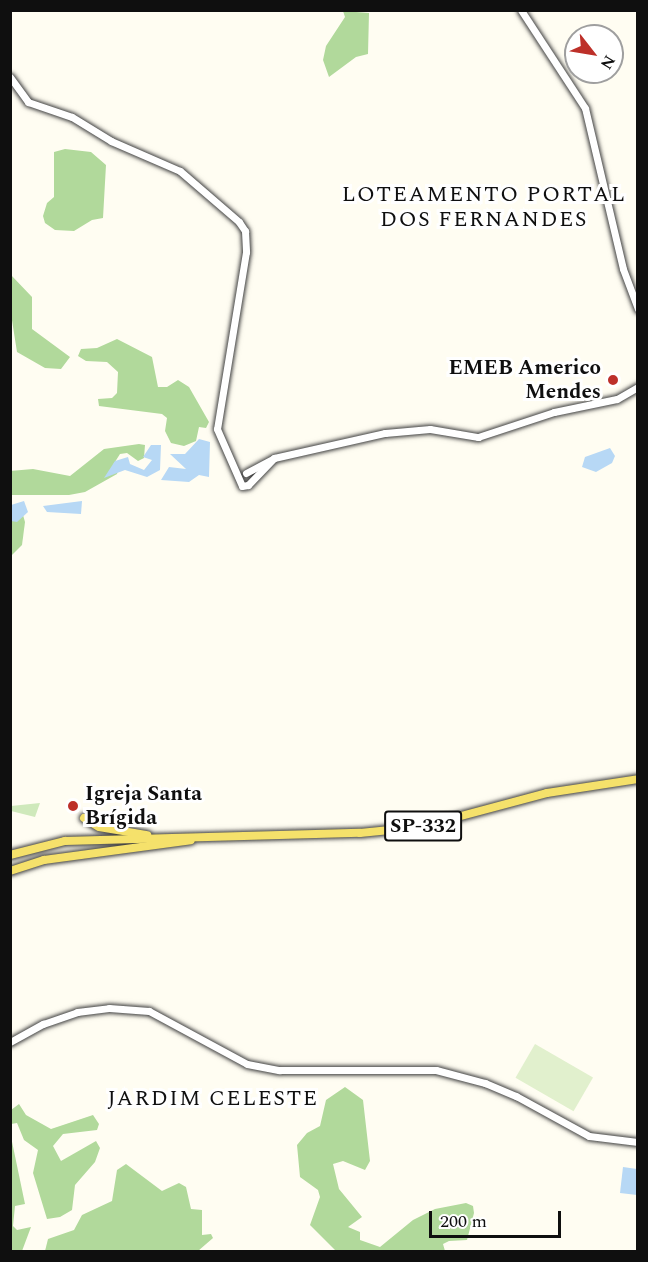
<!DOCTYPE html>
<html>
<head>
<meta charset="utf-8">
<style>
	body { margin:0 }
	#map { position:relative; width:648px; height:1262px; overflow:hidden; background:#fffdf2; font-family:Spectral,serif }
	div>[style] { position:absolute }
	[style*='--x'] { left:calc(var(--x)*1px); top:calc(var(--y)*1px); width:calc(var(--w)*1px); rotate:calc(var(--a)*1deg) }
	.green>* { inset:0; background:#cfe9bb }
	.forest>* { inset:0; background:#b1d99b }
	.pitch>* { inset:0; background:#e1f0cd; transform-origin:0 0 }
	.water>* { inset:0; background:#b7d8f5 }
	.roads { filter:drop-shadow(0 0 2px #424242) drop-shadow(0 0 2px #424242) }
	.tertiary>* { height:7px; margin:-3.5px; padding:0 3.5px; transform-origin:3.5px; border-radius:3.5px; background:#fff }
	.primary>* { height:8px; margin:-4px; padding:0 4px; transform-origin:4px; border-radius:4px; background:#f5e16b }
	.dots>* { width:16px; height:16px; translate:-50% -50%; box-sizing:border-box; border:3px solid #fff; border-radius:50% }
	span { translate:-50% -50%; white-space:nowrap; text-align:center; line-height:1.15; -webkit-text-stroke:6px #fff; paint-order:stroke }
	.shield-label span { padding:2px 4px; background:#fff; border:2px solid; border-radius:4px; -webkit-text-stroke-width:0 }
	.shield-label { font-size:20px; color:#0f0f0f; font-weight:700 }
	.poi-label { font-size:21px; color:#0f0f0f; font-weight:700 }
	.right { translate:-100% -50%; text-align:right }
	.left { translate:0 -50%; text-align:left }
	.neighbourhood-label { font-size:22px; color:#0f0f0f; letter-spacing:1.5px }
	.frame { position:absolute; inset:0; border:12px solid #0f0f0f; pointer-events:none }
	.north { position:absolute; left:564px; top:24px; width:60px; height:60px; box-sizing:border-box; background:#fff; border:2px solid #9f9f9f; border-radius:50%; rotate:121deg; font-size:16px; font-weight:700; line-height:24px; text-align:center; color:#0f0f0f }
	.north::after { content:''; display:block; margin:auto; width:21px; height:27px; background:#bd3029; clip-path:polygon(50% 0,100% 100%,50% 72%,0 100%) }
	.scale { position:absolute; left:429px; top:1211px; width:132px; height:27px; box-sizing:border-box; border:3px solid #0f0f0f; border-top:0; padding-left:8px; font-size:18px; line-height:21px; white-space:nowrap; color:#0f0f0f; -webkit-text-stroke:4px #fff; paint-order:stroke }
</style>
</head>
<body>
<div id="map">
	<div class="green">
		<i style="clip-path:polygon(40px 803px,35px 817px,11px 811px,11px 806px)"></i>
	</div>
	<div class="forest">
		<i style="clip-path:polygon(343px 11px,369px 13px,368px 54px,356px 57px,329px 77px,323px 60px,326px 46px,345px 17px)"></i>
		<i style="clip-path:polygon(65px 149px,91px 152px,106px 165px,103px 218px,92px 220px,74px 231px,55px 230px,45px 223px,43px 216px,47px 203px,54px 197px,54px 152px)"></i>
		<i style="clip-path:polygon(11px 275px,32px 297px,32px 329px,70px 357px,61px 369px,45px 368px,17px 352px,11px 314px)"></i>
		<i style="clip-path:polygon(117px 339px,152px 357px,158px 387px,167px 387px,178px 380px,189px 387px,209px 422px,206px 428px,199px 427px,196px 441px,184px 446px,171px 443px,165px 431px,167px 418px,162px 414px,99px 406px,98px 399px,112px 398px,117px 393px,118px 372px,107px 362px,86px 361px,78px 356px,81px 349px,97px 348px)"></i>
		<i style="clip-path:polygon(139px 444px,145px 445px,144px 458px,138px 461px,127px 453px,120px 454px,113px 465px,119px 468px,117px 474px,85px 492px,69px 495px,11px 495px,10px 471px,33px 469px,70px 476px,104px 449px)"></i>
		<i style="clip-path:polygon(10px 511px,23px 515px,25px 522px,22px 545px,11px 556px)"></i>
		<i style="clip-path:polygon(345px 1087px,363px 1100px,370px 1161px,365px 1170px,343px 1161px,333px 1164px,339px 1189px,362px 1217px,348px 1227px,360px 1232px,360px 1240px,380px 1247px,413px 1220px,435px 1209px,466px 1203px,473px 1206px,474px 1213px,467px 1240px,449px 1241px,443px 1244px,445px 1251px,336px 1251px,310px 1225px,320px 1197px,318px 1190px,300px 1177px,297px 1145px,307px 1133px,320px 1126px,326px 1100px)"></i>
		<i style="clip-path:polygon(19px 1104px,26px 1115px,51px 1129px,93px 1115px,99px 1124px,97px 1130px,63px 1134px,53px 1146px,61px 1161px,96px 1141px,100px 1148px,95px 1162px,75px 1185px,72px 1210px,60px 1217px,47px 1219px,33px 1173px,38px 1150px,24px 1140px,17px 1123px,11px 1124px,11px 1110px)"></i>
		<i style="clip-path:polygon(10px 1132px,25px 1204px,15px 1206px,13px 1226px,17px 1230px,31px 1227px,22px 1251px,11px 1251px)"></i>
		<i style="clip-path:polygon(126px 1164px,162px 1191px,179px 1183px,186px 1187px,191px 1209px,202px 1210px,202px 1235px,211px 1234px,213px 1238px,198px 1251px,45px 1251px,48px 1239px,74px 1230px,82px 1215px,112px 1201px,117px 1170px)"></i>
	</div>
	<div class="pitch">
		<i style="left:535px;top:1044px;width:67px;height:39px;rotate:30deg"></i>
	</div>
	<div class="water">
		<i style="clip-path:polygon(199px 439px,210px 442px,209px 477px,199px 475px,189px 482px,161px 480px,169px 467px,186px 469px,170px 454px,185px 454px)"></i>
		<i style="clip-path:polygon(151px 445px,161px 445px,160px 470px,147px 477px,125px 470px,104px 478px,115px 461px,128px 457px,130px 464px,144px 470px,152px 460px,143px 457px)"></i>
		<i style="clip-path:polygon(610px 448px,615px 456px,612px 463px,596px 472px,582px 467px,585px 457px)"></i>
		<i style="clip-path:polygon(24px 501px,28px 512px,17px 522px,11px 521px,11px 505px)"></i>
		<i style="clip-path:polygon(82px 501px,81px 514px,47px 512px,43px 506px)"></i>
		<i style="clip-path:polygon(623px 1167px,637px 1169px,637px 1195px,620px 1193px)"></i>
	</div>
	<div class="roads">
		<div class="tertiary">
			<i style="--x:521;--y:10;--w:117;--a:56.9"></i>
			<i style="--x:585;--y:108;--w:165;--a:76.7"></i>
			<i style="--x:623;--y:269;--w:43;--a:69.4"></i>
			<i style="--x:10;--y:77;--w:31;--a:54"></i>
			<i style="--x:28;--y:102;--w:46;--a:18.8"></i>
			<i style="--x:72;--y:117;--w:46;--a:31.6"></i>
			<i style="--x:111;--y:141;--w:75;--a:23.5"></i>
			<i style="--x:180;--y:171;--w:78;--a:40.8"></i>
			<i style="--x:239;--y:222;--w:11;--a:56"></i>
			<i style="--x:245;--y:231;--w:21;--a:87"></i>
			<i style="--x:246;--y:252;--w:179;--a:99.3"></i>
			<i style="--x:217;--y:429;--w:62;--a:66.3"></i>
			<i style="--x:242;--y:486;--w:6;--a:-9"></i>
			<i style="--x:248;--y:485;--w:37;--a:-46"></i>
			<i style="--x:246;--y:473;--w:32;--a:-28"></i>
			<i style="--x:274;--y:458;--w:114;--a:-12.7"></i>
			<i style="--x:385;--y:433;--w:45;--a:-5.1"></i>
			<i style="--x:430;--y:429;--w:49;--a:9.5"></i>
			<i style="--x:478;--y:437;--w:80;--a:-18.2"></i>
			<i style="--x:554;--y:412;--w:64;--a:-11.7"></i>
			<i style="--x:617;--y:399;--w:24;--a:-30"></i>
			<i style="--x:10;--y:1042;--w:38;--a:-29"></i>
			<i style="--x:43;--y:1024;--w:36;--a:-19"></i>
			<i style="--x:77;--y:1012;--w:32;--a:-7"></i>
			<i style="--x:109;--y:1008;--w:40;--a:4.3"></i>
			<i style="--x:149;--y:1011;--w:111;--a:28.4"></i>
			<i style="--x:247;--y:1064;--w:33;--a:11"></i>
			<i style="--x:279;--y:1070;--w:157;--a:0"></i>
			<i style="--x:436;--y:1070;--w:51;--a:14.9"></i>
			<i style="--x:485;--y:1083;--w:34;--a:23"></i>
			<i style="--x:516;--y:1096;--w:83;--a:28.7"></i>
			<i style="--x:589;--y:1136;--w:49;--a:7"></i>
		</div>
		<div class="primary">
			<i style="--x:84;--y:818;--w:17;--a:31"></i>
			<i style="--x:99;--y:827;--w:49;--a:9.5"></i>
			<i style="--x:10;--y:855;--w:57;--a:-14.3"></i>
			<i style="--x:65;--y:841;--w:295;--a:-1.6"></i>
			<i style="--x:360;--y:833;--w:60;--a:-5.7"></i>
			<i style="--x:420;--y:827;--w:131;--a:-15"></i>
			<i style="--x:547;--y:793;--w:92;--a:-8.7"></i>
			<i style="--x:10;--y:871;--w:36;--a:-18"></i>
			<i style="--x:44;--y:860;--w:148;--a:-7.7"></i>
		</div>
	</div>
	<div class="dots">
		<i style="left:613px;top:380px;background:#bd3029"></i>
		<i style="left:73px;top:806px;background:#bd3029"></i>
	</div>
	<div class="shield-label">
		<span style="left:423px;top:826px">SP-332</span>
	</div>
	<div class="poi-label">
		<span class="right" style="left:601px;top:380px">EMEB Americo<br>Mendes</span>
		<span class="left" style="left:85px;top:806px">Igreja Santa<br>Brígida</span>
	</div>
	<div class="neighbourhood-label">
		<span style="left:484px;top:207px">LOTEAMENTO PORTAL<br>DOS FERNANDES</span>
		<span style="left:213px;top:1099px">JARDIM CELESTE</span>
	</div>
	<div class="frame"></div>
	<div class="north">N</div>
	<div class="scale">200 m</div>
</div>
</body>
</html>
